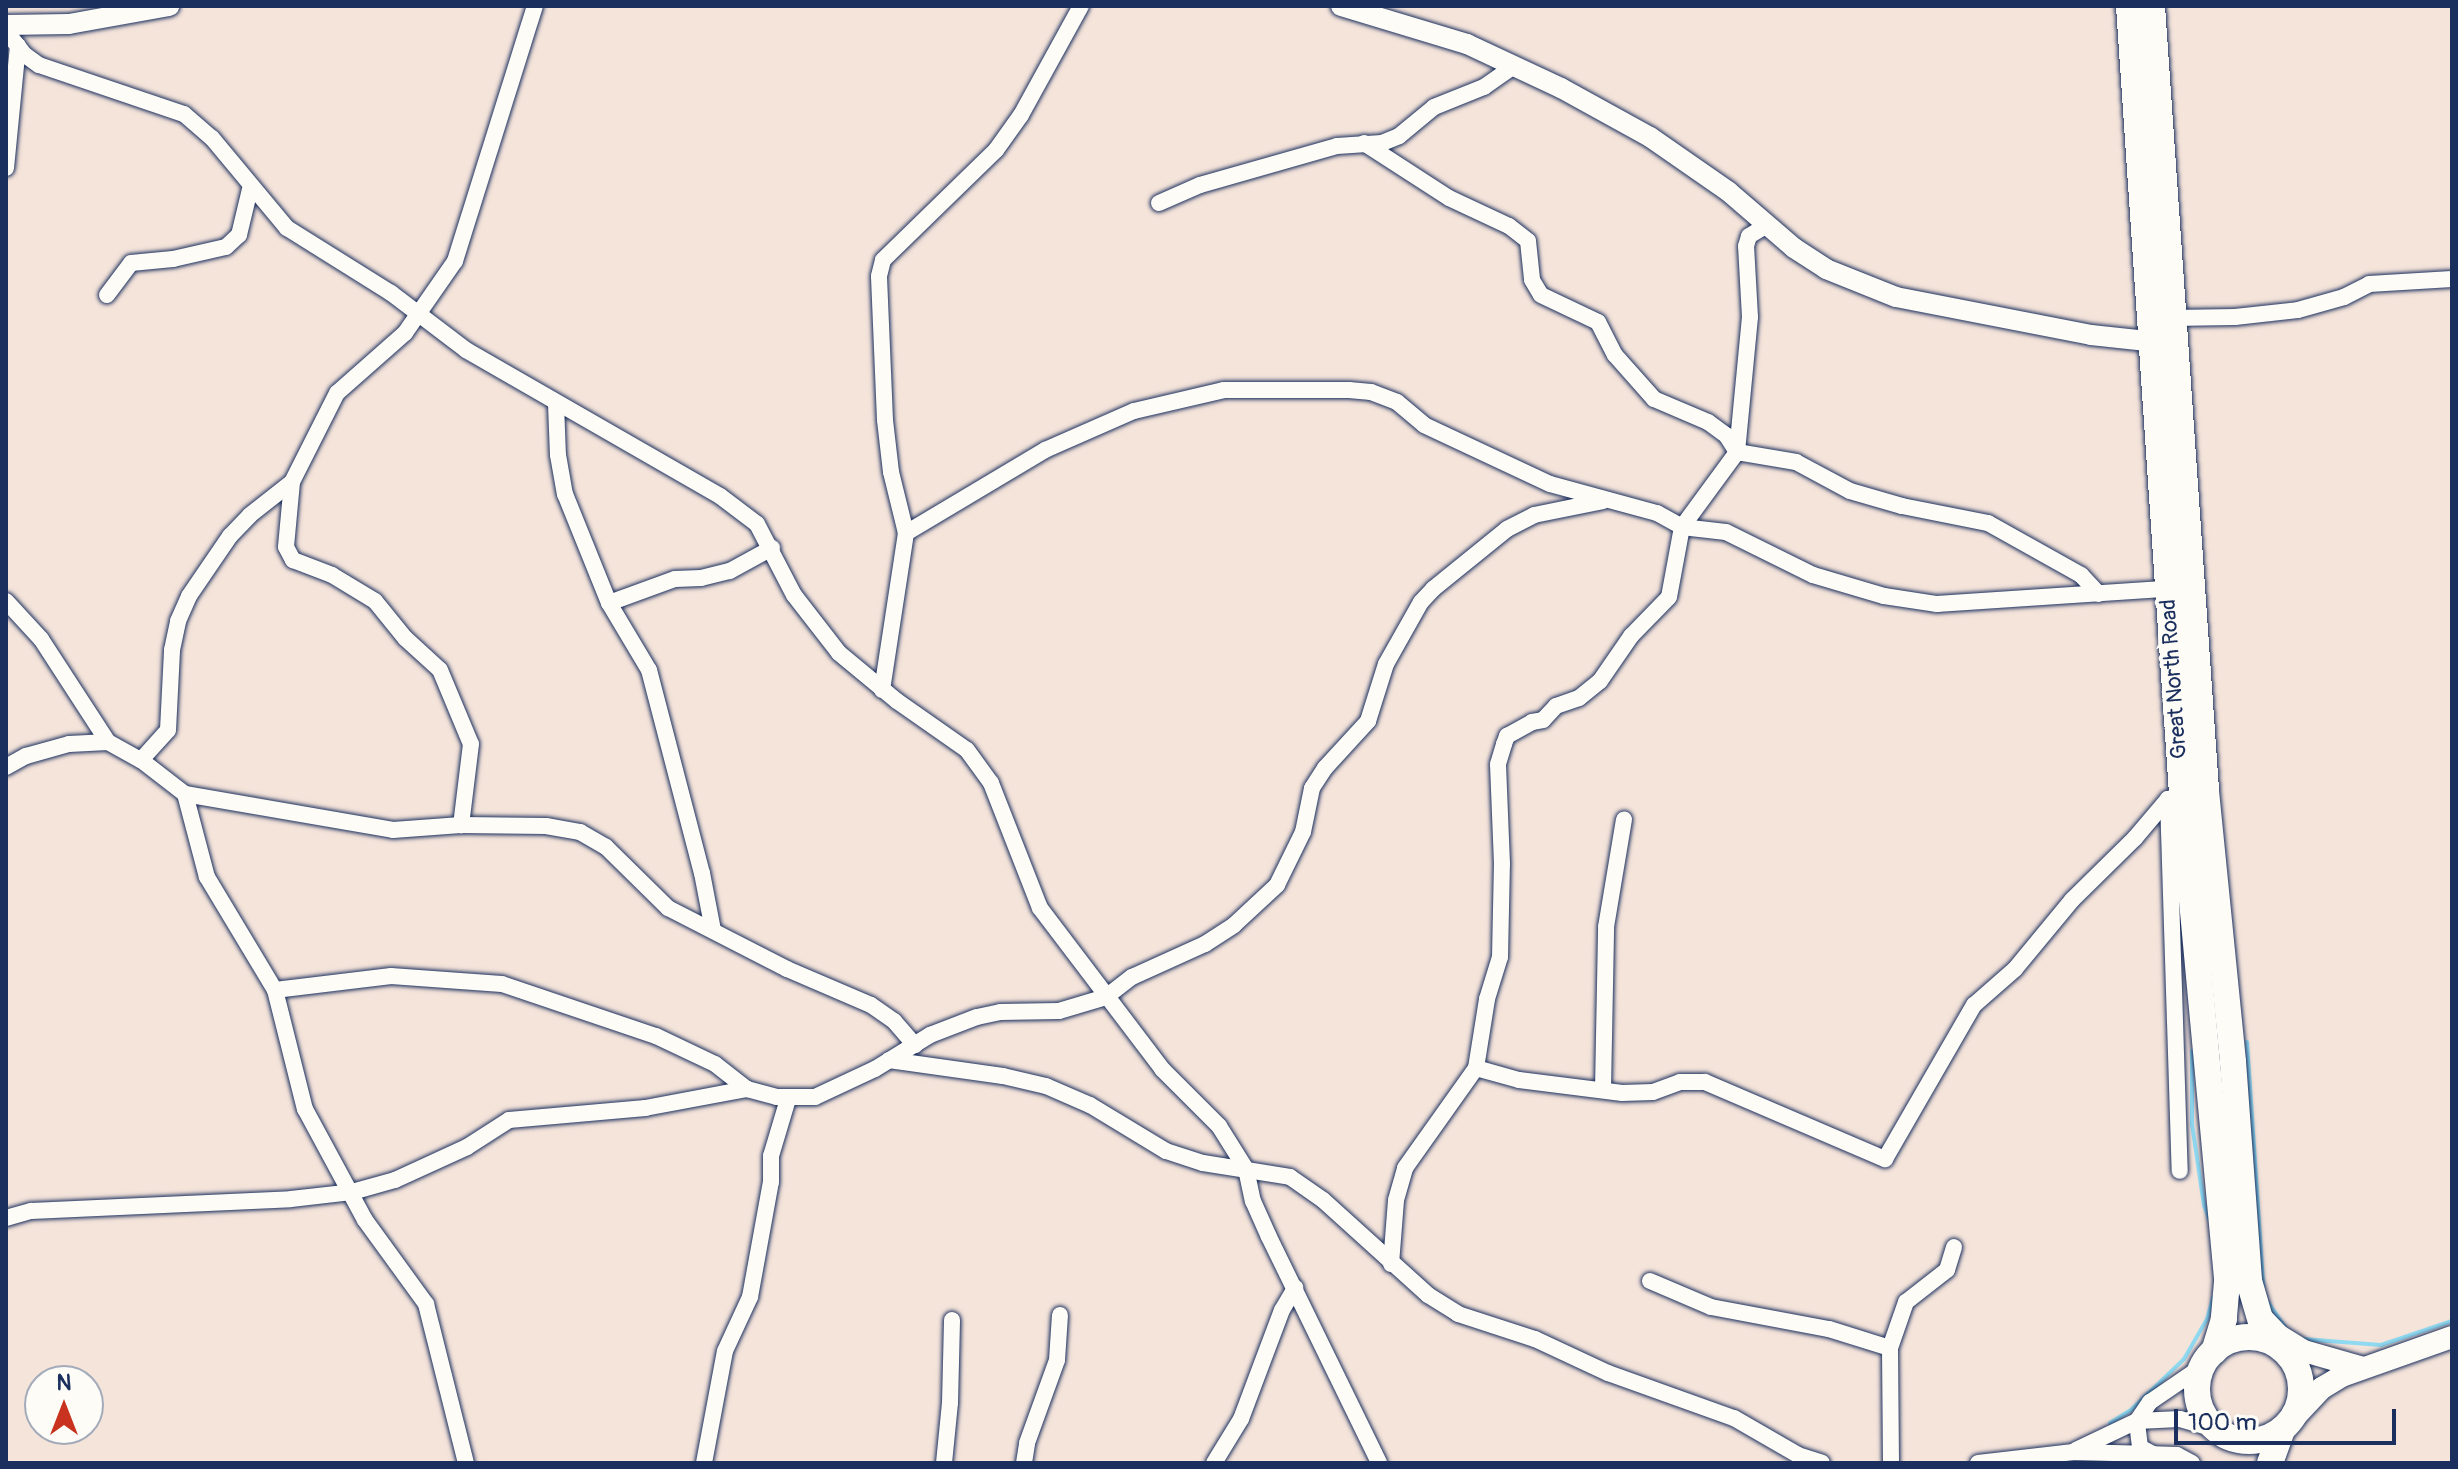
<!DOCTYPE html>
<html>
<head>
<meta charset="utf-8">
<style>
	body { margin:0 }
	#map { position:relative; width:2458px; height:1469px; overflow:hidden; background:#f5e4da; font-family:Pangolin,sans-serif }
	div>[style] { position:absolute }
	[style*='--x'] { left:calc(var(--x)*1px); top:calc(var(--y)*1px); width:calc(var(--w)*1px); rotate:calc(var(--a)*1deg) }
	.stream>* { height:4px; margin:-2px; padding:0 2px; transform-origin:2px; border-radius:2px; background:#90daf1 }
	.roads { filter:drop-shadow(0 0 2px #1b2f5e) drop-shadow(0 0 2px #1b2f5e) }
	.minor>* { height:16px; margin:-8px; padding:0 8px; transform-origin:8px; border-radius:8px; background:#fdfcf7 }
	.tertiary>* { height:20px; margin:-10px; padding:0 10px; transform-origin:10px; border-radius:10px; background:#fdfcf7 }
	.secondary>* { height:22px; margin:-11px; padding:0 11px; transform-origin:11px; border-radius:11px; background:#fdfcf7 }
	.primary>* { height:26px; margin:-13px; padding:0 13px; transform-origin:13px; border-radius:13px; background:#fdfcf7 }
	.primary>.ring { margin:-13px; padding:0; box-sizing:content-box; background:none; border:26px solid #fdfcf7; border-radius:50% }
	span { translate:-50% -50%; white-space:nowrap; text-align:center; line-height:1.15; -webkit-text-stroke:8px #fdfcf7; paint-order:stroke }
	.street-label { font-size:22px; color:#1b2f5e }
	.frame { position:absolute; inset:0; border:8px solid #1b2f5e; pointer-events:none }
	.north { position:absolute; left:24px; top:1365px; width:80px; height:80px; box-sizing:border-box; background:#fdfcf7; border:2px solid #a3aaba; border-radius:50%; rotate:0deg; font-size:22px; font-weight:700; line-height:32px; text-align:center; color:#1b2f5e }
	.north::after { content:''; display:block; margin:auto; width:28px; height:36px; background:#c8321e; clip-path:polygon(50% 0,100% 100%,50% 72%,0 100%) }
	.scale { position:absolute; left:2174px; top:1409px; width:222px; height:36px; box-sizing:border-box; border:4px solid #1b2f5e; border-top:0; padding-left:10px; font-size:24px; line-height:28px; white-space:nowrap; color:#1b2f5e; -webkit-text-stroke:6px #fdfcf7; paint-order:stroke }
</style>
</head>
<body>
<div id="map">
	<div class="stream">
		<i style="--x:2247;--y:1042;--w:245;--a:86.2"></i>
		<i style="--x:2192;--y:1051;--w:73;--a:90"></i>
		<i style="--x:2192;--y:1124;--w:82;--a:81.6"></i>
		<i style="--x:2204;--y:1205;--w:15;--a:70"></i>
		<i style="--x:2268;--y:1302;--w:30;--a:56"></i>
		<i style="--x:2303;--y:1339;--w:78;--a:4.4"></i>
		<i style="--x:2381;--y:1345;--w:75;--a:-18.7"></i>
		<i style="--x:2110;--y:1423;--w:26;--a:-32"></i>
		<i style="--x:2132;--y:1409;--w:72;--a:-43.9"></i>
		<i style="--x:2184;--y:1359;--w:46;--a:-60.1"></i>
		<i style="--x:2207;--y:1319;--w:22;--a:-74"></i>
	</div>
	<div class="roads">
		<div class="minor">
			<i style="--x:6;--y:31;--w:31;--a:52"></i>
			<i style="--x:25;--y:55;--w:17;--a:36"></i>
			<i style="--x:39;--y:65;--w:153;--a:18.7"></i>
			<i style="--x:184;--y:114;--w:37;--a:41"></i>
			<i style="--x:212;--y:138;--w:117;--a:50.2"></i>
			<i style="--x:287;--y:228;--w:123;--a:32"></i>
			<i style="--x:391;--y:293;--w:94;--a:37.2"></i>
			<i style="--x:466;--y:350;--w:293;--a:29.9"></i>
			<i style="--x:720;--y:496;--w:46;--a:37.1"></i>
			<i style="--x:757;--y:524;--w:80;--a:62.5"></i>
			<i style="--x:794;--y:595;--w:73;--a:52.2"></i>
			<i style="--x:839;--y:653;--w:75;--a:39.6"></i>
			<i style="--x:897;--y:701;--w:85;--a:35"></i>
			<i style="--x:967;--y:750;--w:41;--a:54"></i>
			<i style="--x:991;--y:783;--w:134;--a:68.6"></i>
			<i style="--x:1040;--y:908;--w:202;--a:52.8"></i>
			<i style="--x:1162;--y:1069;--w:81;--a:45"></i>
			<i style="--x:1219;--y:1126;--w:51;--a:57.9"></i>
			<i style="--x:1246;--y:1169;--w:33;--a:78"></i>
			<i style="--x:1253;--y:1201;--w:39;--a:66"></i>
			<i style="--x:1269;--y:1237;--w:251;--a:64"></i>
			<i style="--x:1364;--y:143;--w:101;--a:32.9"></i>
			<i style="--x:1449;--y:198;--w:66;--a:25"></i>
			<i style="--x:1509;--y:226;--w:24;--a:38"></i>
			<i style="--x:1528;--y:241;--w:39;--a:84"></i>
			<i style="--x:1532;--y:280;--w:17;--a:59"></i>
			<i style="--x:1541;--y:295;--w:63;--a:25.3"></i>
			<i style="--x:1598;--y:322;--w:37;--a:63"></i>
			<i style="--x:1615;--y:355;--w:59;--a:48.4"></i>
			<i style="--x:1654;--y:399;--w:59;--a:23.1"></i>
			<i style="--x:1708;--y:422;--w:22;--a:36"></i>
			<i style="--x:1726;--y:435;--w:20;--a:57"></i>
			<i style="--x:1737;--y:452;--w:60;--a:9.6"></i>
			<i style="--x:1796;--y:462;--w:61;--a:28.2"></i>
			<i style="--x:1850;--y:491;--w:54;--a:16.1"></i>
			<i style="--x:1902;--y:506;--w:88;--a:11.2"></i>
			<i style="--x:1988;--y:523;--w:107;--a:29.2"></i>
			<i style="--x:2081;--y:575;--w:26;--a:47"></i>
			<i style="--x:6;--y:168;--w:123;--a:-84.4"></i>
			<i style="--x:1159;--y:203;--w:45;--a:-23.7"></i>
			<i style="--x:1200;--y:185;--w:142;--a:-15.9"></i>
			<i style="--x:1337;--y:146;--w:45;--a:-3.8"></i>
			<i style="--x:1382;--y:143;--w:18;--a:-22"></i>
			<i style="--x:1399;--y:136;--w:45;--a:-39.6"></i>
			<i style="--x:1434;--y:107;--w:54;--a:-21.8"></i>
			<i style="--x:1484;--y:87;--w:37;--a:-35"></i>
			<i style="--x:107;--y:295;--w:40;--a:-53"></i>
			<i style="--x:131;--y:263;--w:42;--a:-5.4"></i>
			<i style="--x:173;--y:259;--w:54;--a:-12.8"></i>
			<i style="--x:226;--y:247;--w:18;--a:-43"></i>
			<i style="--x:239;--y:235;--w:51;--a:-76.5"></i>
			<i style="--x:2172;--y:318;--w:63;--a:-0.9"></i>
			<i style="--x:2235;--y:317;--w:63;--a:-6.3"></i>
			<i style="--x:2298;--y:310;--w:48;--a:-15.8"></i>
			<i style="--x:2344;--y:297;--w:28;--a:-27"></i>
			<i style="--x:2369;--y:284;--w:83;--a:-3.4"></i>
			<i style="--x:556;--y:404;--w:51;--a:87.8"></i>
			<i style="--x:558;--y:455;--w:40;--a:80"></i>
			<i style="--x:565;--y:494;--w:118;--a:68"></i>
			<i style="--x:609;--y:603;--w:78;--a:59.2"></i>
			<i style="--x:649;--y:670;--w:210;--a:75.4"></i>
			<i style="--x:702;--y:873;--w:58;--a:79.1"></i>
			<i style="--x:292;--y:482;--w:65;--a:95.3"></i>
			<i style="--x:286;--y:547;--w:15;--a:62"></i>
			<i style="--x:293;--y:560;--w:42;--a:21"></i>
			<i style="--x:332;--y:575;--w:50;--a:31.2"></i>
			<i style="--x:375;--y:601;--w:48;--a:51"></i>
			<i style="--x:405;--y:638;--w:47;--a:42.4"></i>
			<i style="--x:440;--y:670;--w:80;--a:67.3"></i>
			<i style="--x:471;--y:744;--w:82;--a:97"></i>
			<i style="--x:906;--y:533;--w:162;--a:-30.8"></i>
			<i style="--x:1045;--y:450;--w:97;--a:-23.7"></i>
			<i style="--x:1134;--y:411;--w:92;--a:-13.1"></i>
			<i style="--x:1224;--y:390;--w:125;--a:0"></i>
			<i style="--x:1349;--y:390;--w:22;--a:5"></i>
			<i style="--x:1371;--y:392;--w:28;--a:21"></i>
			<i style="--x:1397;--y:402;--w:35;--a:40"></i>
			<i style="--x:1424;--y:425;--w:139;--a:25.1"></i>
			<i style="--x:1550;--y:484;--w:111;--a:15.2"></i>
			<i style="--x:1657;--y:513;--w:29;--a:29"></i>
			<i style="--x:1682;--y:527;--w:44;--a:6.5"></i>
			<i style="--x:1726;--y:532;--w:97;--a:26.3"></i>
			<i style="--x:1813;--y:575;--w:74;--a:16.5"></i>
			<i style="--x:1884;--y:596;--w:54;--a:8.6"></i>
			<i style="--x:1937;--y:604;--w:241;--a:-3.8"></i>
			<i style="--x:6;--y:601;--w:52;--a:47.4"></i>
			<i style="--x:41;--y:639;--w:123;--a:57"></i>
			<i style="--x:108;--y:742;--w:38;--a:29"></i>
			<i style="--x:141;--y:760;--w:56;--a:37.7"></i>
			<i style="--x:185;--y:794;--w:86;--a:75.2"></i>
			<i style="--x:207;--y:877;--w:132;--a:59"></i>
			<i style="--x:275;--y:990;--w:123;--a:75.9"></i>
			<i style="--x:305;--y:1109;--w:126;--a:61.6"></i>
			<i style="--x:365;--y:1220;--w:104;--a:54"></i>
			<i style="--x:426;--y:1304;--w:164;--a:75.9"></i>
			<i style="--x:609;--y:603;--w:70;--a:-20"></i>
			<i style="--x:675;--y:579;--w:26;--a:-2"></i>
			<i style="--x:701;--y:578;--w:30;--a:-14"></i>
			<i style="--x:730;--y:571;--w:48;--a:-28.7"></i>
			<i style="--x:882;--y:690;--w:159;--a:-81.3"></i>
			<i style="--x:906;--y:533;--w:63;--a:-103.8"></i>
			<i style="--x:891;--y:472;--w:52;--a:-96.6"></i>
			<i style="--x:885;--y:420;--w:144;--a:-92.4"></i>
			<i style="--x:879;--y:276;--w:16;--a:-76"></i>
			<i style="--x:883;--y:260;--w:158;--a:-44.2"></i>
			<i style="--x:996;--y:150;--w:43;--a:-54.5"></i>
			<i style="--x:1021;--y:115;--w:124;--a:-61.2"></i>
			<i style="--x:141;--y:760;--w:40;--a:-48"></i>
			<i style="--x:168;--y:730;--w:80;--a:-87.1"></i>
			<i style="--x:172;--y:650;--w:30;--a:-78"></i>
			<i style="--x:178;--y:621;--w:27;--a:-66"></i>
			<i style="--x:189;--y:596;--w:73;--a:-55.7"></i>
			<i style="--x:230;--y:536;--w:29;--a:-46"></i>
			<i style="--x:250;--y:515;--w:53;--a:-38.2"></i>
			<i style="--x:292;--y:482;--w:100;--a:-63.2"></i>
			<i style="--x:337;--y:393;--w:91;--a:-41.4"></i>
			<i style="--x:405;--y:333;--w:88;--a:-55.2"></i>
			<i style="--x:455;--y:261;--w:267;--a:-72.6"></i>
			<i style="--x:6;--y:767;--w:23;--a:-29"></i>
			<i style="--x:26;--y:756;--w:45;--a:-15.6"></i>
			<i style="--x:69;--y:744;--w:39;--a:-3"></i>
			<i style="--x:185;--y:794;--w:211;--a:9.8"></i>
			<i style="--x:393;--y:830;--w:68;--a:-4.2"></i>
			<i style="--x:461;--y:825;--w:85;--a:0.7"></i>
			<i style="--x:546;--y:826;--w:35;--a:10"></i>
			<i style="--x:580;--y:832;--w:30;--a:30"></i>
			<i style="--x:606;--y:847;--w:87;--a:44.5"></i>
			<i style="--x:668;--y:908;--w:134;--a:27.1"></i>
			<i style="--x:787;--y:969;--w:91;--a:23.2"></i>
			<i style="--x:871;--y:1005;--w:28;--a:35"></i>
			<i style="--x:894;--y:1021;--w:32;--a:49"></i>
			<i style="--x:2168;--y:799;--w:372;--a:88.2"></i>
			<i style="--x:275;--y:990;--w:117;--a:-6.9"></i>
			<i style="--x:391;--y:976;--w:111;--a:4.1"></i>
			<i style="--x:502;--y:984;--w:163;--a:18.7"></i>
			<i style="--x:656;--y:1036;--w:65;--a:25.4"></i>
			<i style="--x:715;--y:1064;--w:41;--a:38"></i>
			<i style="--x:889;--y:1060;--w:115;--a:8"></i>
			<i style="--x:1003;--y:1076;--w:44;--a:13.1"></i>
			<i style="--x:1046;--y:1086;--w:48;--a:23.4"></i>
			<i style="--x:1090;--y:1105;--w:89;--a:31.2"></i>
			<i style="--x:1166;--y:1151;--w:39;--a:18"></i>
			<i style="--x:1203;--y:1163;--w:88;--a:9.1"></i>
			<i style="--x:1290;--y:1177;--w:40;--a:34.9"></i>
			<i style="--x:1323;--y:1200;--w:142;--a:42.1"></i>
			<i style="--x:1428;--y:1295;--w:36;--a:32"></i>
			<i style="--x:1458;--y:1314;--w:81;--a:18"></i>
			<i style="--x:1535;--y:1339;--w:81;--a:25"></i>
			<i style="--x:1608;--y:1373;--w:134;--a:19.7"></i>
			<i style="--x:1734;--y:1418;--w:74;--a:30"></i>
			<i style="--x:1798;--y:1455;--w:25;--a:18"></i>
			<i style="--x:1476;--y:1068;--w:45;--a:15.6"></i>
			<i style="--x:1519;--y:1080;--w:104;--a:7.2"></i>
			<i style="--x:1622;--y:1093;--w:31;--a:-2"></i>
			<i style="--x:1653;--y:1092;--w:29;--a:-20"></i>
			<i style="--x:1680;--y:1082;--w:25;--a:0"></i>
			<i style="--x:1705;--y:1082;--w:196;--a:23.2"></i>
			<i style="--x:1885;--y:1159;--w:178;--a:-60"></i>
			<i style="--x:1974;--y:1005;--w:55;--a:-41.3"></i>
			<i style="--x:2015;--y:969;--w:89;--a:-50.4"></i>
			<i style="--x:2072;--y:900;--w:88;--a:-44.5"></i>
			<i style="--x:2135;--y:838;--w:51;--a:-49.8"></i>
			<i style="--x:2168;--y:799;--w:21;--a:-14"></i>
			<i style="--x:1603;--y:1089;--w:162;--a:-88.9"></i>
			<i style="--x:1606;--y:927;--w:109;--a:-80.5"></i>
			<i style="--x:6;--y:1218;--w:26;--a:-16"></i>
			<i style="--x:31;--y:1211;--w:260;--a:-2.6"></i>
			<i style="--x:291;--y:1199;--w:61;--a:-6.5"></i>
			<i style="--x:352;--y:1192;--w:45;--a:-15.6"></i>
			<i style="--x:395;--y:1180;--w:79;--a:-24.6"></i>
			<i style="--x:467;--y:1147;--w:50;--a:-32.7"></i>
			<i style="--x:509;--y:1120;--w:137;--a:-5"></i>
			<i style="--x:645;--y:1108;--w:104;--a:-10.6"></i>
			<i style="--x:747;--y:1089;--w:31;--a:15"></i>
			<i style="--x:777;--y:1097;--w:38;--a:0"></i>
			<i style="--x:815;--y:1097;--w:66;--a:-25"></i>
			<i style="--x:875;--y:1069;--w:65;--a:-31.7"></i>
			<i style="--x:930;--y:1035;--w:50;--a:-21"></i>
			<i style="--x:977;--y:1017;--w:24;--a:-12"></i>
			<i style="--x:1000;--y:1012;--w:59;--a:-1"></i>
			<i style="--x:1059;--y:1011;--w:49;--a:-16.6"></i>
			<i style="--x:1106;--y:997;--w:33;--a:-38"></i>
			<i style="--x:1132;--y:977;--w:80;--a:-24.3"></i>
			<i style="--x:1205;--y:944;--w:35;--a:-33"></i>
			<i style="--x:1234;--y:925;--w:59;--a:-42.9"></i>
			<i style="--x:1277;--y:885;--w:59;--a:-63.9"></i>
			<i style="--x:1303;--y:832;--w:45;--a:-78.4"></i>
			<i style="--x:1312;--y:788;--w:24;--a:-57"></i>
			<i style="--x:1325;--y:768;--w:64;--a:-47.5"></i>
			<i style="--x:1368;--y:721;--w:60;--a:-72.5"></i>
			<i style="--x:1386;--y:664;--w:71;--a:-60.6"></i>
			<i style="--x:1421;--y:602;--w:18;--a:-47"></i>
			<i style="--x:1433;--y:589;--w:95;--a:-39"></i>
			<i style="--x:1507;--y:529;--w:30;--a:-27"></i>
			<i style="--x:1534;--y:515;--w:70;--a:-11.5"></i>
			<i style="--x:1391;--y:1264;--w:64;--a:-85.5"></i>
			<i style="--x:1396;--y:1200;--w:33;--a:-74"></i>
			<i style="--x:1405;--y:1168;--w:123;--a:-54.6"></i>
			<i style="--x:1476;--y:1068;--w:70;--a:-80.9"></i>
			<i style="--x:1487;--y:999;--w:44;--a:-72.8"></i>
			<i style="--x:1500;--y:957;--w:93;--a:-88.8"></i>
			<i style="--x:1502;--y:864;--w:100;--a:-92.3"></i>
			<i style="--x:1498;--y:764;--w:21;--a:-73"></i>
			<i style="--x:1504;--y:744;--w:9;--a:-69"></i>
			<i style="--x:1507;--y:736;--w:29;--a:-29"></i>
			<i style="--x:1532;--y:722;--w:11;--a:-10"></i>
			<i style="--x:1543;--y:720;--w:19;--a:-47"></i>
			<i style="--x:1556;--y:706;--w:24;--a:-19"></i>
			<i style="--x:1579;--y:698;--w:27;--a:-39"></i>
			<i style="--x:1600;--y:681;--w:55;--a:-55.4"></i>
			<i style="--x:1631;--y:636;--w:54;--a:-45.7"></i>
			<i style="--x:1669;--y:597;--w:71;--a:-79.5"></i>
			<i style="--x:1682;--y:527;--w:93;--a:-53.7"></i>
			<i style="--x:1737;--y:452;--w:136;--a:-84.5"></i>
			<i style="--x:1750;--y:317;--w:71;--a:-93.2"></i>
			<i style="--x:1746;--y:246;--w:10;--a:-73"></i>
			<i style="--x:1749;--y:236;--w:21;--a:-31"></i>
			<i style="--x:1650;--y:1281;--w:66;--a:23.1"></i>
			<i style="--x:1711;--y:1307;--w:120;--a:10.6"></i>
			<i style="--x:1829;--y:1329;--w:64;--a:17.3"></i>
			<i style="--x:2076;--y:1450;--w:68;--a:-25.4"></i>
			<i style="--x:2137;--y:1421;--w:43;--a:-2.7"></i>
			<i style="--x:2180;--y:1419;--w:40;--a:16"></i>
			<i style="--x:704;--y:1463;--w:114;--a:-79.4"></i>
			<i style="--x:725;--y:1351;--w:60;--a:-65.2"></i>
			<i style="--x:750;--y:1297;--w:117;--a:-79.7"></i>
			<i style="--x:771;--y:1182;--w:26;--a:-90"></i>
			<i style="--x:771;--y:1156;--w:59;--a:-73.4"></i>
			<i style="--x:944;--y:1463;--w:60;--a:-84.3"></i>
			<i style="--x:950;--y:1403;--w:83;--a:-88.6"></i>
			<i style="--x:1024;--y:1463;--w:20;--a:-81"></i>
			<i style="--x:1027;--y:1443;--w:88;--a:-70.1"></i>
			<i style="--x:1057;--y:1360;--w:45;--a:-86.2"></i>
			<i style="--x:1214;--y:1463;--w:52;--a:-58.5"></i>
			<i style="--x:1241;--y:1419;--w:116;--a:-69.4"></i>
			<i style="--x:1282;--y:1310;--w:26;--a:-59"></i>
			<i style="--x:1891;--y:1463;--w:115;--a:-90.5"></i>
			<i style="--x:1890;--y:1348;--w:49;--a:-70.8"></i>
			<i style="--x:1906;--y:1302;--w:52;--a:-38"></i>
			<i style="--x:1947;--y:1270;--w:24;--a:-73"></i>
			<i style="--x:1978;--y:1463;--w:96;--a:-6.6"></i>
			<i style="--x:2073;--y:1452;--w:80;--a:1.4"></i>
			<i style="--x:2192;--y:1463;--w:17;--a:-152"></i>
			<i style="--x:2177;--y:1455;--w:24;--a:-178"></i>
			<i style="--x:2153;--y:1454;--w:15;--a:-152"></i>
			<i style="--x:2140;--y:1447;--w:26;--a:-97"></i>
			<i style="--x:2137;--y:1421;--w:23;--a:-56"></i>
			<i style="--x:2150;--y:1402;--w:65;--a:-34.4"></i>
		</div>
		<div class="tertiary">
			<i style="--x:1341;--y:6;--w:132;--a:16.8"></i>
			<i style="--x:1467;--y:44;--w:104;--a:25.1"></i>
			<i style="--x:1561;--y:88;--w:102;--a:28.8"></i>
			<i style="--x:1650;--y:137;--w:96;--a:34.8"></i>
			<i style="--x:1729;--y:192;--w:86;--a:40.7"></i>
			<i style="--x:1794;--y:248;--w:38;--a:33"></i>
			<i style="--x:1826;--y:269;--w:75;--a:21.8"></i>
			<i style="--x:1896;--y:297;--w:199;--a:11"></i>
			<i style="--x:2091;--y:335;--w:75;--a:6.1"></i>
			<i style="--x:6;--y:25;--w:63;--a:-0.9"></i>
			<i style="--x:69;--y:24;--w:102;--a:-10.2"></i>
		</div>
		<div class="secondary">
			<i style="--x:2258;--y:1314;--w:29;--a:46"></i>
			<i style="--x:2278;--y:1335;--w:31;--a:32"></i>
			<i style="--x:2304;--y:1351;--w:61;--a:16.1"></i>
			<i style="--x:2289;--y:1423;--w:48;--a:-46.7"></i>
			<i style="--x:2322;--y:1388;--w:23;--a:-31"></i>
			<i style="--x:2342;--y:1376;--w:117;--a:-19.5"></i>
		</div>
		<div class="primary">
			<i style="--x:2129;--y:6;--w:789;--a:86.15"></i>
			<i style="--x:2182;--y:793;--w:491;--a:84.7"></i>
			<i style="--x:2227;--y:1282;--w:37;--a:95"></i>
			<i style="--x:2224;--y:1319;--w:34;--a:107"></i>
			<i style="--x:2152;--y:6;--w:787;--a:86.06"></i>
			<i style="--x:2206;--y:791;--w:272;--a:84.3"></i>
			<i style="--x:2233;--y:1062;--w:220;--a:85.8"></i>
			<i style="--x:2249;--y:1281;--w:60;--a:73.7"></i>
			<i class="ring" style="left:2197px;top:1337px;width:78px;height:78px"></i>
			<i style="--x:2270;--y:1463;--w:35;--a:-70"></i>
		</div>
	</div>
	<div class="street-label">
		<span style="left:2174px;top:679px;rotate:-94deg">Great North Road</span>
	</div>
	<div class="frame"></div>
	<div class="north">N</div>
	<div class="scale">100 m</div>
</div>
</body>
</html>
